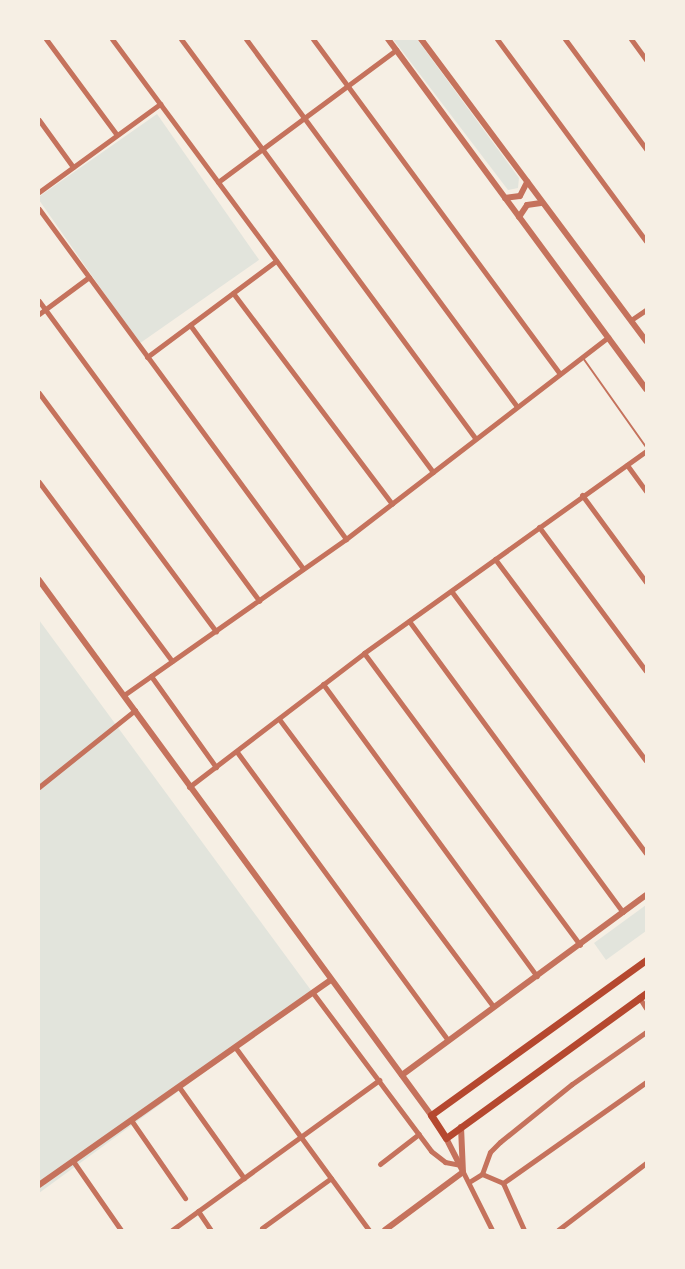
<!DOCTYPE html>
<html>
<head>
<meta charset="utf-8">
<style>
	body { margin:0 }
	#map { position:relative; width:685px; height:1269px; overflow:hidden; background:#f6efe4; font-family:"Nunito Sans",sans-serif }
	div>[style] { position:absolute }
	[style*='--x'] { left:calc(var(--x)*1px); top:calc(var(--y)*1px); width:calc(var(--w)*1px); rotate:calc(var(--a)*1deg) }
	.green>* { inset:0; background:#e2e4dc; transform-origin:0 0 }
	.service>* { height:2px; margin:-1px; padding:0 1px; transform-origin:1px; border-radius:1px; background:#c5725c }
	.minor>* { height:5px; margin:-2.5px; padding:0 2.5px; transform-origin:2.5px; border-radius:2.5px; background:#c5725c }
	.tertiary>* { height:6px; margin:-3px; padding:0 3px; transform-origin:3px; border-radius:3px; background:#c5725c }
	.secondary>* { height:7px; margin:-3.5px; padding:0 3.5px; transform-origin:3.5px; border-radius:3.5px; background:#b5482f }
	span { translate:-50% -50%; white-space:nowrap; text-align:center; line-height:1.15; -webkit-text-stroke:4.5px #f6efe4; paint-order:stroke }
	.frame { position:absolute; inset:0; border:40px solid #f6efe4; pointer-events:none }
</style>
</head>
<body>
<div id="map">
	<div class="green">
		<i style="clip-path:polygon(393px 39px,417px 39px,519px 178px,518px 188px,508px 190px)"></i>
		<i style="left:157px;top:114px;width:178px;height:146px;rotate:55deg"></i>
		<i style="clip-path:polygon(39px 620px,313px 993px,39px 1193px)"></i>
		<i style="clip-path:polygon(646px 905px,646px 931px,606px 960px,594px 943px)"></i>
	</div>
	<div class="service">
		<i style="--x:583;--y:358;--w:109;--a:54.7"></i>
	</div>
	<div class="minor">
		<i style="--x:46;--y:39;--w:119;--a:53.5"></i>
		<i style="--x:112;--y:39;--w:539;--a:53.45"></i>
		<i style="--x:181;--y:39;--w:496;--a:53.6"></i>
		<i style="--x:246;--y:39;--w:456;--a:53.6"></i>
		<i style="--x:313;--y:39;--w:416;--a:53.6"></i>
		<i style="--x:497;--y:39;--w:251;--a:53.6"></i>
		<i style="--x:565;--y:39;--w:137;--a:53.6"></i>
		<i style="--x:631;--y:39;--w:26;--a:54"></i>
		<i style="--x:39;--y:120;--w:58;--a:54.1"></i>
		<i style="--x:218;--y:182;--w:222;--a:-36.6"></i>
		<i style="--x:39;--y:192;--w:150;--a:-36"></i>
		<i style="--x:39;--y:209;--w:446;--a:53.7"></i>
		<i style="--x:233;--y:293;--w:264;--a:53"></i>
		<i style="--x:39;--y:301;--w:372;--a:53.7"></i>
		<i style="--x:39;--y:314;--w:62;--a:-36.5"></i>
		<i style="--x:631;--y:320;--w:18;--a:-34"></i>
		<i style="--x:190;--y:325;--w:265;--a:53.9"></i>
		<i style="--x:147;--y:357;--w:161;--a:-36.7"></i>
		<i style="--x:39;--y:393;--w:297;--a:53.4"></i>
		<i style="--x:627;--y:465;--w:32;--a:54"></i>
		<i style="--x:39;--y:482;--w:223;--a:53.4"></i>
		<i style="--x:582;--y:495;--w:108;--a:53.7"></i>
		<i style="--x:539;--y:527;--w:179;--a:53.4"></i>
		<i style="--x:495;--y:559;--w:252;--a:53.2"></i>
		<i style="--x:452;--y:592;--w:325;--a:53.4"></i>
		<i style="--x:409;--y:621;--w:361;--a:53.7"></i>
		<i style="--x:364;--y:653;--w:363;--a:53.5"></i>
		<i style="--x:151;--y:676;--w:112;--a:54.5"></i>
		<i style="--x:323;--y:684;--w:362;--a:53.8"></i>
		<i style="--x:124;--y:695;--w:271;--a:-35.1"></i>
		<i style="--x:346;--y:539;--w:331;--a:-37.6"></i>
		<i style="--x:279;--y:719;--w:358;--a:53.3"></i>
		<i style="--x:237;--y:752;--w:357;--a:53.8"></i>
		<i style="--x:39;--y:787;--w:123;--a:-38.7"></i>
		<i style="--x:189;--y:787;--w:220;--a:-37.4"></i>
		<i style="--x:364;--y:653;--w:347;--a:-35.6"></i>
		<i style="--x:313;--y:993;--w:197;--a:53.2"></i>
		<i style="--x:431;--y:1151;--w:18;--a:38"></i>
		<i style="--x:445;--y:1162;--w:15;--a:11"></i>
		<i style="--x:639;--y:997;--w:13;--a:58"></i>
		<i style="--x:235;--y:1047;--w:227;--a:53.8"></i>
		<i style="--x:179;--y:1087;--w:112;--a:54.5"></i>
		<i style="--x:131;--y:1120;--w:95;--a:55.3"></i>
		<i style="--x:73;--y:1161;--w:84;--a:55.2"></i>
		<i style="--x:380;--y:1164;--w:49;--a:-37.6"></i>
		<i style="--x:463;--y:1172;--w:65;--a:63.4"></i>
		<i style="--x:482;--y:1174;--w:23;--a:23"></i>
		<i style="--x:503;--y:1183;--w:51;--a:65.9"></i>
		<i style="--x:469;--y:1182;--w:15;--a:-32"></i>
		<i style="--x:482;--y:1174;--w:23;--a:-70"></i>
		<i style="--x:490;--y:1152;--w:14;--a:-45"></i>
		<i style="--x:500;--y:1142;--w:92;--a:-38.9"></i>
		<i style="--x:572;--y:1084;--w:90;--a:-35.1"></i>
		<i style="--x:503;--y:1183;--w:175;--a:-35.2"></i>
		<i style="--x:198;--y:1211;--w:23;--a:56"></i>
		<i style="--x:262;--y:1228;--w:85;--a:-35.9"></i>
		<i style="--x:172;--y:1230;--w:256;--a:-35.9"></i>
		<i style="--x:558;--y:1230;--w:111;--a:-37.3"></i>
	</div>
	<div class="tertiary">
		<i style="--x:388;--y:39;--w:435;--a:53.6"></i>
		<i style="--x:421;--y:39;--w:377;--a:53.3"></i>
		<i style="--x:505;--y:198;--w:15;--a:-8"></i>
		<i style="--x:520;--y:196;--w:16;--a:-63"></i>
		<i style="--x:519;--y:217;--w:14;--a:-56"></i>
		<i style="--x:527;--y:205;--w:14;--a:-8"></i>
		<i style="--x:39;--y:580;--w:663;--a:53.77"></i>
		<i style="--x:402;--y:1075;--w:303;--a:-36.4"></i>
		<i style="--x:461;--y:1127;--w:45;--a:87.5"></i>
		<i style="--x:446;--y:1138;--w:35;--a:63"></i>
		<i style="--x:39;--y:1185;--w:357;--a:-35.1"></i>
		<i style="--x:385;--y:1230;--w:97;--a:-36.6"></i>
	</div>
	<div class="secondary">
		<i style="--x:646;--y:960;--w:265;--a:144.2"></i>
		<i style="--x:431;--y:1115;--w:27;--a:57"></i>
		<i style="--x:446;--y:1138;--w:247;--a:-35.9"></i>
	</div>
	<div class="frame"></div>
</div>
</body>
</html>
